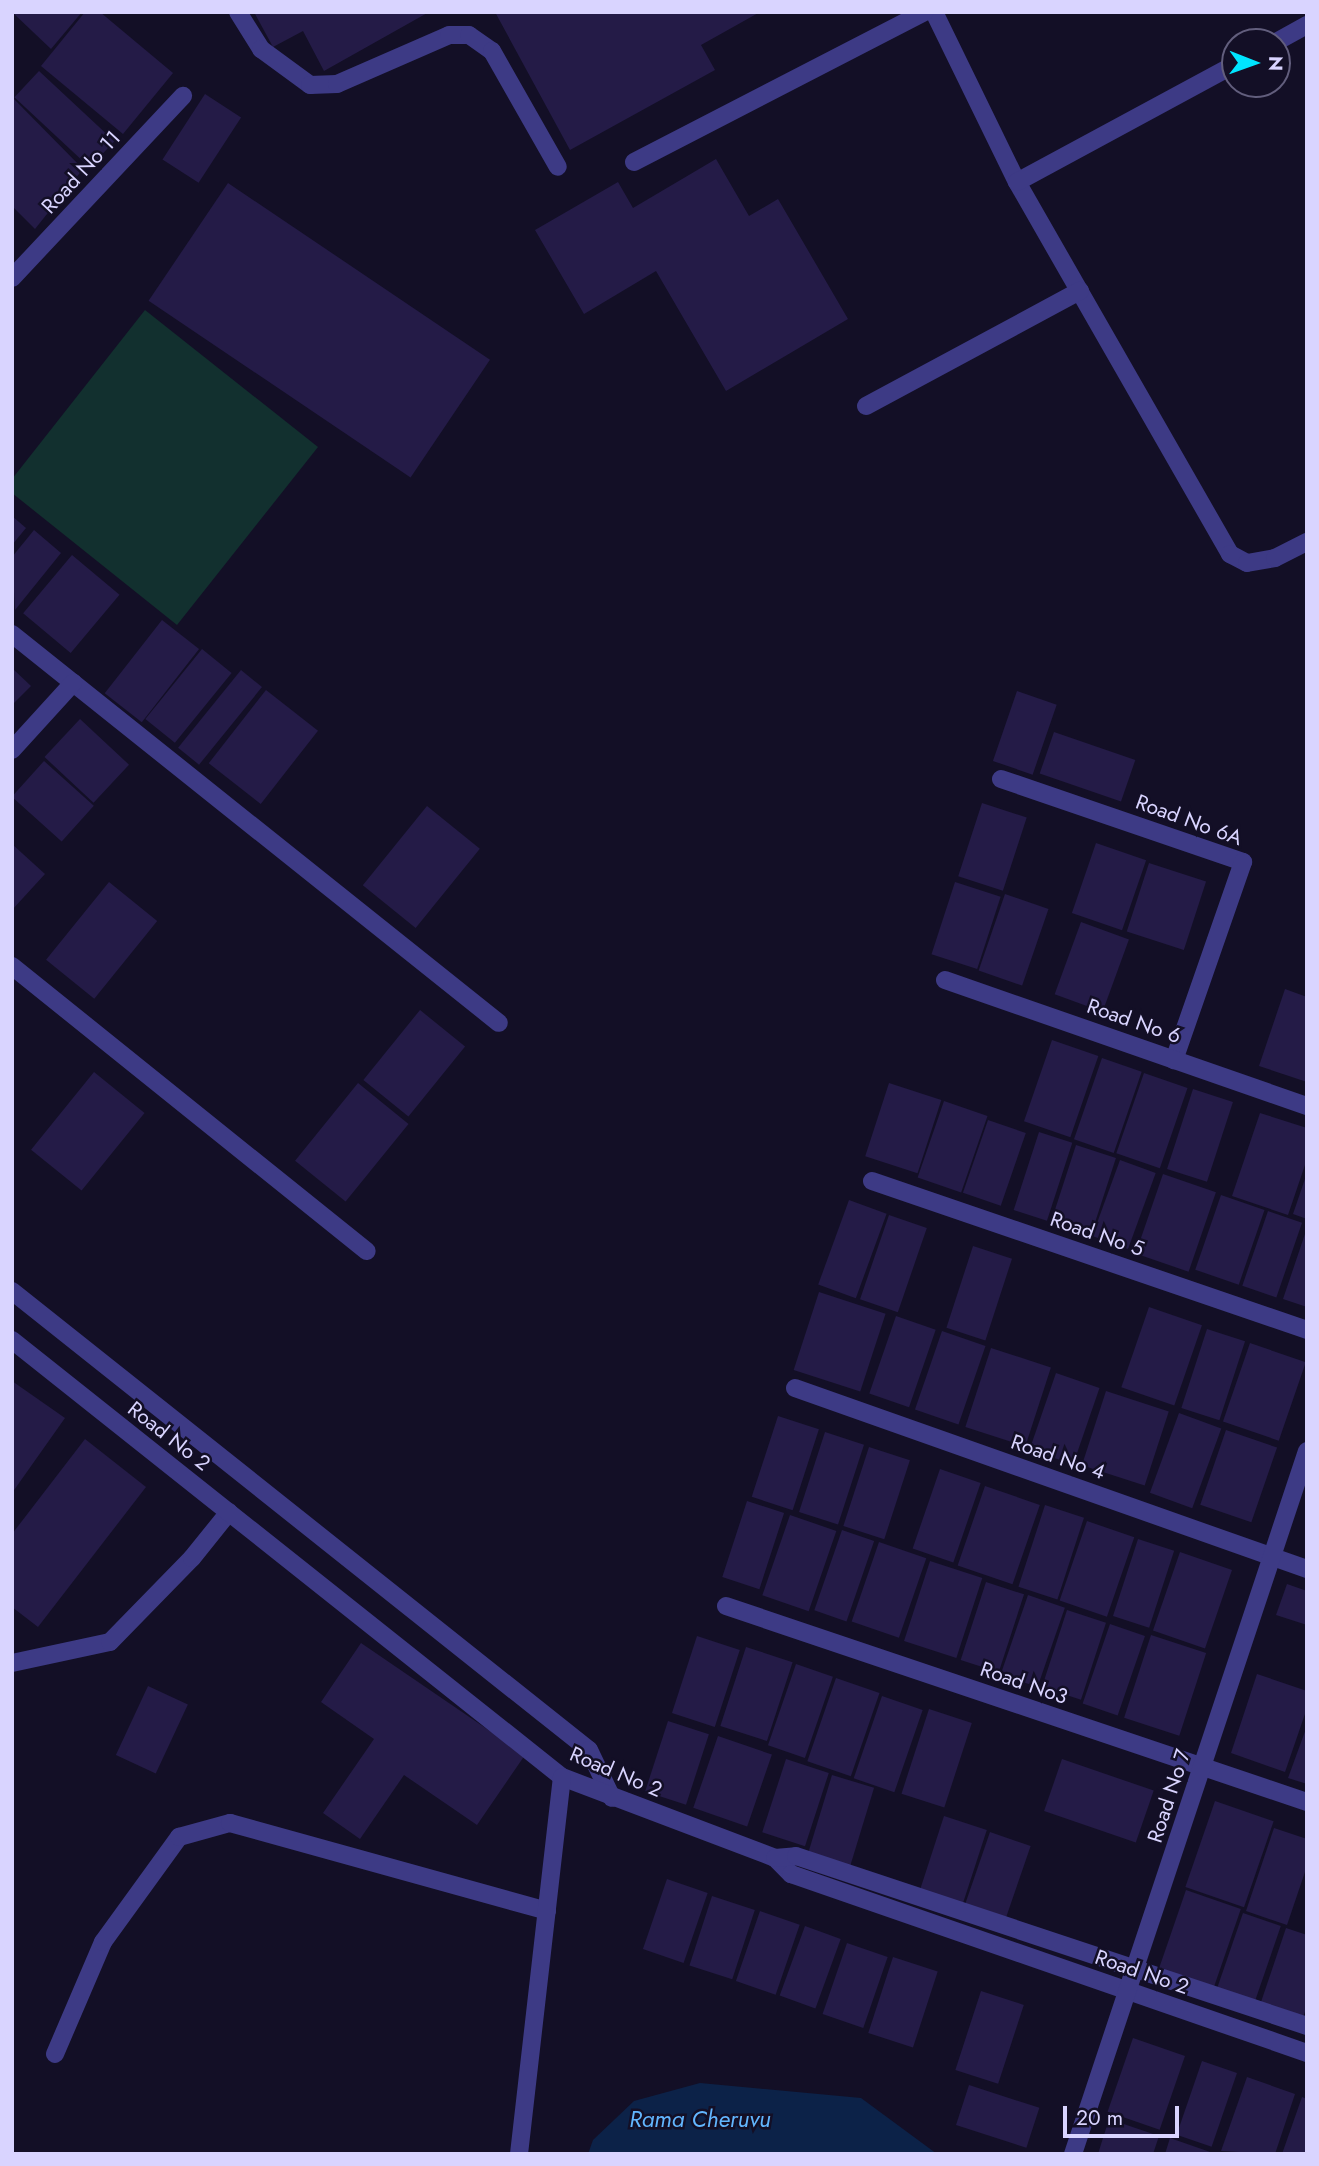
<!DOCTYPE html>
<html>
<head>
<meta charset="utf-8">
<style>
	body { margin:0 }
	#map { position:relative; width:1319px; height:2166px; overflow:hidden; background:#130f26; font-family:Jost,sans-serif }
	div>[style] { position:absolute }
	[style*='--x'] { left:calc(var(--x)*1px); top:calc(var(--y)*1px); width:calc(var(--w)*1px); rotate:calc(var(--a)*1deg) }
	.green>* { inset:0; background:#12302f }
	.water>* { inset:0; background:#0c2248 }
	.building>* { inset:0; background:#241b47; transform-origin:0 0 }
	.lane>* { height:18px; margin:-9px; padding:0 9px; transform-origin:9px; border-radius:9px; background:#3d3a85 }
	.street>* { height:18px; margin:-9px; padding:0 9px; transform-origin:9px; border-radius:9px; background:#3d3a85 }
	span { translate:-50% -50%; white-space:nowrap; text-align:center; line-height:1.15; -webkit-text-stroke:5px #130f26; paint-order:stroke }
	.street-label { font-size:21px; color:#d9d4ff }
	.water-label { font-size:23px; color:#62b6ff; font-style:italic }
	.frame { position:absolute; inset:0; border:14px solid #d9d4ff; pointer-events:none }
	.north { position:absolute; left:1221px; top:28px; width:70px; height:70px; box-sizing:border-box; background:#130f26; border:2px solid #625e7d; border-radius:50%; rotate:91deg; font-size:19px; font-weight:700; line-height:28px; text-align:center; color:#d9d4ff }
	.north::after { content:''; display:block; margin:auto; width:24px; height:32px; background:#00e5ff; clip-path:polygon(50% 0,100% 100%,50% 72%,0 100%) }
	.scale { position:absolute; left:1063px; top:2106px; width:116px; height:32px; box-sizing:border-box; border:4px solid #d9d4ff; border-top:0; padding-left:9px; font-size:21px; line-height:24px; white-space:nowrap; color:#d9d4ff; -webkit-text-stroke:5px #130f26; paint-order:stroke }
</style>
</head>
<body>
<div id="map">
	<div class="green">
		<i style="clip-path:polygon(145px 310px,318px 447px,177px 625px,12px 493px,12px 479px)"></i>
	</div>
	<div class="water">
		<i style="clip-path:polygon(700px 2083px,861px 2098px,937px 2154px,588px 2154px,593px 2140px,634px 2101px)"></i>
	</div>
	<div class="building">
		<i style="clip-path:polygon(12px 12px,82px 12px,51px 49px)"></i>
		<i style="clip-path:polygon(85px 12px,100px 12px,173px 73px,123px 134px,41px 66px)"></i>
		<i style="clip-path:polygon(254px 12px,429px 12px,324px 71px,303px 31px,273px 47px)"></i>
		<i style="clip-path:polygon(495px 12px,760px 12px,701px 45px,715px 70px,570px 150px)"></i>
		<i style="left:39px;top:71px;width:103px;height:36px;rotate:43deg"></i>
		<i style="left:205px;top:94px;width:43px;height:78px;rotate:33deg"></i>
		<i style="clip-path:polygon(12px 97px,83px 169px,35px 229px,12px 206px)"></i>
		<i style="clip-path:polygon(716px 159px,749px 216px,778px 199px,848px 319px,726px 391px,656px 271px,584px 314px,535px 230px,618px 182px,633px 208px)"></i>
		<i style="left:228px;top:183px;width:316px;height:142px;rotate:34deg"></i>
		<i style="clip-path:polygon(12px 516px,26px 528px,12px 545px)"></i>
		<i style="clip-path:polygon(34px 530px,61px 553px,15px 610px,12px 557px)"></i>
		<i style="left:72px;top:555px;width:62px;height:76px;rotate:40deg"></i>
		<i style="left:162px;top:620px;width:47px;height:93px;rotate:38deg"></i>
		<i style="left:202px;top:649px;width:38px;height:90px;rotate:39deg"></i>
		<i style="clip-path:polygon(12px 668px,31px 686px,12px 705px)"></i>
		<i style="left:241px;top:670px;width:27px;height:100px;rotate:39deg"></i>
		<i style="left:266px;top:690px;width:66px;height:93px;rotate:38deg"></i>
		<i style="left:1017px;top:691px;width:42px;height:74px;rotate:19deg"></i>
		<i style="left:80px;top:719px;width:67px;height:52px;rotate:43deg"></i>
		<i style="left:1054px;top:732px;width:86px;height:44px;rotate:19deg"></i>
		<i style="left:44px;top:761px;width:67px;height:48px;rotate:42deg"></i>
		<i style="left:982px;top:803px;width:47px;height:77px;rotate:18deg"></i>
		<i style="left:427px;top:806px;width:68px;height:102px;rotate:39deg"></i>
		<i style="left:1096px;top:843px;width:53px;height:74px;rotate:19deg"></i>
		<i style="clip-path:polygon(12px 844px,45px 874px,12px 910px)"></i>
		<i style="left:1149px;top:863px;width:60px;height:72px;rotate:18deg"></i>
		<i style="left:109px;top:882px;width:62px;height:100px;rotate:39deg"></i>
		<i style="left:955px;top:882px;width:48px;height:76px;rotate:18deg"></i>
		<i style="left:1005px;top:894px;width:46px;height:81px;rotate:19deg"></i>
		<i style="left:1081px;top:922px;width:51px;height:77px;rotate:20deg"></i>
		<i style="clip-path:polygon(1285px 989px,1307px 997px,1307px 1082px,1259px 1066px)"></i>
		<i style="left:420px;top:1010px;width:58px;height:90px;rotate:39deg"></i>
		<i style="left:1052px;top:1040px;width:49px;height:86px;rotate:19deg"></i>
		<i style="left:1102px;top:1058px;width:42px;height:86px;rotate:19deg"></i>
		<i style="left:94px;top:1072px;width:65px;height:100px;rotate:39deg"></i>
		<i style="left:1144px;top:1073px;width:46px;height:85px;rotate:19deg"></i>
		<i style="left:358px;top:1083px;width:65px;height:100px;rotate:39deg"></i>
		<i style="left:889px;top:1083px;width:55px;height:77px;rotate:18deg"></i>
		<i style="left:1193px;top:1089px;width:42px;height:84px;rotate:18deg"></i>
		<i style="left:944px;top:1101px;width:46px;height:81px;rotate:19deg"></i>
		<i style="clip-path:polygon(1260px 1113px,1307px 1128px,1307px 1159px,1288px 1215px,1232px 1196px)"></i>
		<i style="left:988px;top:1120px;width:40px;height:77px;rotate:19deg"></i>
		<i style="left:1039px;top:1132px;width:35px;height:82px;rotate:18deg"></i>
		<i style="left:1076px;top:1145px;width:42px;height:78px;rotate:18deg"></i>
		<i style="left:1120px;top:1160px;width:38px;height:81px;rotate:20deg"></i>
		<i style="clip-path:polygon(1307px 1173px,1307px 1219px,1293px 1214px)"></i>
		<i style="left:1163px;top:1174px;width:56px;height:84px;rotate:19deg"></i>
		<i style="left:1221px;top:1195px;width:46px;height:79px;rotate:19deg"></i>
		<i style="left:849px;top:1200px;width:40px;height:90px;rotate:20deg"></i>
		<i style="left:1268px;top:1211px;width:36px;height:79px;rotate:19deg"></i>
		<i style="left:889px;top:1215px;width:40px;height:89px;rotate:19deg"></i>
		<i style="clip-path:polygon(1307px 1228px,1307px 1307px,1283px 1299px)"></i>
		<i style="left:973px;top:1246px;width:41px;height:86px;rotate:18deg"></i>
		<i style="left:819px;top:1292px;width:70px;height:82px;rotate:18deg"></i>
		<i style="left:1149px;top:1307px;width:56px;height:85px;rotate:19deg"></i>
		<i style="left:896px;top:1316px;width:42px;height:82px;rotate:19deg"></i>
		<i style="left:1207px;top:1329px;width:40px;height:83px;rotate:18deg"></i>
		<i style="left:942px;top:1331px;width:46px;height:83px;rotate:19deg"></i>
		<i style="left:1250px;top:1343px;width:59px;height:83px;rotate:19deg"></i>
		<i style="left:991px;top:1348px;width:63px;height:83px;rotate:18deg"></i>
		<i style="left:1056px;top:1373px;width:46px;height:81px;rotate:19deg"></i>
		<i style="clip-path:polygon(12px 1381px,65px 1418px,12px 1493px)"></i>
		<i style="left:1106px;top:1391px;width:66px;height:78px;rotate:18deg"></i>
		<i style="left:1179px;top:1413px;width:45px;height:85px;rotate:20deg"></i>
		<i style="left:778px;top:1416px;width:43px;height:85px;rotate:18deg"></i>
		<i style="left:1226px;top:1430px;width:54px;height:79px;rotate:19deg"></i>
		<i style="left:825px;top:1432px;width:41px;height:84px;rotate:18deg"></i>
		<i style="clip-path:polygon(85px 1439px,146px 1487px,38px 1627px,12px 1607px,12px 1534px)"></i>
		<i style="left:869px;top:1447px;width:43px;height:83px;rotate:18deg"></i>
		<i style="left:940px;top:1469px;width:43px;height:84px;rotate:19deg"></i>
		<i style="left:985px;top:1486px;width:58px;height:84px;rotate:19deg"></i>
		<i style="left:747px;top:1501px;width:39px;height:80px;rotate:18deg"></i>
		<i style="left:1045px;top:1505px;width:41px;height:86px;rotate:18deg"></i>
		<i style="left:790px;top:1515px;width:49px;height:85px;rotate:19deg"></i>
		<i style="left:1087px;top:1521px;width:50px;height:84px;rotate:19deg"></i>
		<i style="left:842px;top:1530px;width:34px;height:85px;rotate:19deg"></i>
		<i style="left:1138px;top:1539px;width:38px;height:81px;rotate:18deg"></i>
		<i style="left:879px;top:1542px;width:50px;height:84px;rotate:19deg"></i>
		<i style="left:1180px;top:1552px;width:55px;height:83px;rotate:19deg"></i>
		<i style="left:930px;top:1561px;width:55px;height:84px;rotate:18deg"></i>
		<i style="left:986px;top:1582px;width:40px;height:82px;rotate:18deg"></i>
		<i style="clip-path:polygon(1287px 1584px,1307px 1591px,1307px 1625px,1276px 1615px)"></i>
		<i style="left:1028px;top:1595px;width:39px;height:84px;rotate:19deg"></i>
		<i style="left:1067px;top:1610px;width:41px;height:81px;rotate:18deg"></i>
		<i style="left:1110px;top:1624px;width:37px;height:84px;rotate:19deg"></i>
		<i style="left:1151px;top:1635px;width:58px;height:87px;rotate:18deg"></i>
		<i style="left:697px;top:1636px;width:45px;height:81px;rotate:18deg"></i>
		<i style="clip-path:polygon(361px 1643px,525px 1755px,477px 1825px,404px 1775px,360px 1839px,323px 1813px,374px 1739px,321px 1702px)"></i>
		<i style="left:746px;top:1647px;width:49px;height:83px;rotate:18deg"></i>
		<i style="left:796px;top:1664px;width:39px;height:86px;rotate:19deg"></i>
		<i style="clip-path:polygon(1257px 1674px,1307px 1691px,1307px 1708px,1285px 1772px,1231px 1753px)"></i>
		<i style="left:836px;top:1678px;width:46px;height:88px;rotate:19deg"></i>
		<i style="left:148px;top:1686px;width:44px;height:76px;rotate:25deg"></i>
		<i style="left:882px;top:1696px;width:43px;height:87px;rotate:19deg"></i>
		<i style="left:929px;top:1709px;width:45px;height:89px;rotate:18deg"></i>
		<i style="left:668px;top:1721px;width:43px;height:74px;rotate:18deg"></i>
		<i style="clip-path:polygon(1307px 1726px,1307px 1784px,1288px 1778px)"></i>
		<i style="left:718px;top:1736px;width:57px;height:76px;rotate:19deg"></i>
		<i style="left:786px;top:1759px;width:45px;height:77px;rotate:18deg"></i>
		<i style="left:1062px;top:1759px;width:97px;height:55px;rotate:19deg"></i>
		<i style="left:832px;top:1775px;width:44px;height:88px;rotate:17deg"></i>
		<i style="left:1215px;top:1801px;width:62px;height:91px;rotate:19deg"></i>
		<i style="left:944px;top:1816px;width:45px;height:83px;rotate:18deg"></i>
		<i style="clip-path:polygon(1274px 1828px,1307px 1839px,1307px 1866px,1287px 1925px,1246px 1911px)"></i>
		<i style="left:990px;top:1832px;width:43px;height:83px;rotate:19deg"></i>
		<i style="left:667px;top:1879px;width:43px;height:74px;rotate:19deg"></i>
		<i style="left:1186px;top:1890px;width:58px;height:88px;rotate:19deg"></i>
		<i style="left:712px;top:1896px;width:45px;height:73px;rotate:18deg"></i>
		<i style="left:760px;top:1911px;width:42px;height:74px;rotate:19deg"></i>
		<i style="left:1243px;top:1913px;width:40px;height:79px;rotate:19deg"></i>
		<i style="left:805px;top:1926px;width:38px;height:74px;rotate:20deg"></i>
		<i style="clip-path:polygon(1286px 1928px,1307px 1935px,1307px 2006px,1302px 2020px,1260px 2005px)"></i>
		<i style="left:847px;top:1943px;width:43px;height:75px;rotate:19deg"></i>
		<i style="left:893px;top:1957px;width:47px;height:80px;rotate:18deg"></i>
		<i style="left:981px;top:1991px;width:45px;height:83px;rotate:18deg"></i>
		<i style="left:1133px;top:2038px;width:55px;height:78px;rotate:19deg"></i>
		<i style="left:1202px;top:2061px;width:37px;height:78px;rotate:19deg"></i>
		<i style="clip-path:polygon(1247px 2077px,1295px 2094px,1275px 2154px,1221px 2151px)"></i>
		<i style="left:969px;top:2085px;width:74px;height:42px;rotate:18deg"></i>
		<i style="clip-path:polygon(1302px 2097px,1307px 2099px,1307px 2154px,1282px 2154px)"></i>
		<i style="clip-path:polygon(1109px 2119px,1159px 2136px,1153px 2154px,1098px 2154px)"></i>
		<i style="clip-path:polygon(1170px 2138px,1213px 2153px,1213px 2154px,1165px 2154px)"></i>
	</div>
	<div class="lane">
		<i style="--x:238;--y:12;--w:44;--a:58.1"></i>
		<i style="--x:261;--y:49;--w:61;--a:36.3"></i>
		<i style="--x:310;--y:85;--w:27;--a:-2"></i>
		<i style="--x:337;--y:84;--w:122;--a:-23.6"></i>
		<i style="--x:449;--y:35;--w:20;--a:0"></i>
		<i style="--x:469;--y:35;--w:28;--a:35"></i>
		<i style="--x:492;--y:51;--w:133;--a:60.4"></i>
		<i style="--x:934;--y:12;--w:189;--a:64"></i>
		<i style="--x:1017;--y:182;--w:429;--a:60.2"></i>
		<i style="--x:1230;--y:554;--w:19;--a:28"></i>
		<i style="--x:1247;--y:563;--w:28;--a:-10"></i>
		<i style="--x:1275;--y:558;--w:36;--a:-27"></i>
		<i style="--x:1276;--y:42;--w:35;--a:-29"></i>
		<i style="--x:634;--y:162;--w:327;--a:-27.3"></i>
		<i style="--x:1017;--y:182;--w:248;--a:-28.4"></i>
		<i style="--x:866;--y:406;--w:243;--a:-28.3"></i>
		<i style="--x:12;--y:1663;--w:100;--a:-12.1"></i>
		<i style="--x:110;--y:1642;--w:117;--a:-45.7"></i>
		<i style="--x:192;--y:1558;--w:59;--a:-51.2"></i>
	</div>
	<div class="street">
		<i style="--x:12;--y:278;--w:250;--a:-46.8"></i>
		<i style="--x:12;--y:634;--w:623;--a:38.62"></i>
		<i style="--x:12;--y:750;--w:91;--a:-47.7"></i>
		<i style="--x:1001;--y:779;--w:256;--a:18.9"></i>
		<i style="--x:1243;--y:862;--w:210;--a:109.2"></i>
		<i style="--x:12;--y:966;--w:455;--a:38.8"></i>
		<i style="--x:945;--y:980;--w:383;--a:19.2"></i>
		<i style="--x:872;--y:1181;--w:460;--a:18.9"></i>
		<i style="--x:12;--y:1291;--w:737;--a:38.5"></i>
		<i style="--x:589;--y:1750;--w:53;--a:64.4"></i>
		<i style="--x:12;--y:1340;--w:702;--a:38.47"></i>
		<i style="--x:562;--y:1777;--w:228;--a:20.8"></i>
		<i style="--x:775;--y:1858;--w:23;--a:45"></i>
		<i style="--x:791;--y:1874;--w:546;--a:19.13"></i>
		<i style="--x:795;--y:1388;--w:543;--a:19.47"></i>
		<i style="--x:726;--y:1606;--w:613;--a:18.64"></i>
		<i style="--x:775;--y:1858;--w:21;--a:-5"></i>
		<i style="--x:796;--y:1856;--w:539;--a:18.4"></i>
		<i style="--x:55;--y:2054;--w:122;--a:-66.8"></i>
		<i style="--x:103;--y:1942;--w:130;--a:-54.1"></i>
		<i style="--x:179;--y:1837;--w:53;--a:-15.4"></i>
		<i style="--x:230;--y:1823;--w:329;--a:15.5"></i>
		<i style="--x:519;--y:2154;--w:379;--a:-83.5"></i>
		<i style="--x:1073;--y:2154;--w:741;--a:-71.59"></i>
	</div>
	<div class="street-label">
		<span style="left:81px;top:172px;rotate:-47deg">Road No 11</span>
		<span style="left:1189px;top:820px;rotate:20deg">Road No 6A</span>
		<span style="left:1134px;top:1021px;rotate:19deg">Road No 6</span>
		<span style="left:1097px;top:1234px;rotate:19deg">Road No 5</span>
		<span style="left:169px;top:1436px;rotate:38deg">Road No 2</span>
		<span style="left:1058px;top:1457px;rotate:19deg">Road No 4</span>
		<span style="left:1024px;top:1683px;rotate:19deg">Road No3</span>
		<span style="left:616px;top:1772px;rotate:23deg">Road No 2</span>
		<span style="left:1169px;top:1796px;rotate:-72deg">Road No 7</span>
		<span style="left:1142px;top:1972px;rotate:19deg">Road No 2</span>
	</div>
	<div class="water-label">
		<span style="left:700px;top:2119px">Rama Cheruvu</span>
	</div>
	<div class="frame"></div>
	<div class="north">N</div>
	<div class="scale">20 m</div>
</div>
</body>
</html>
